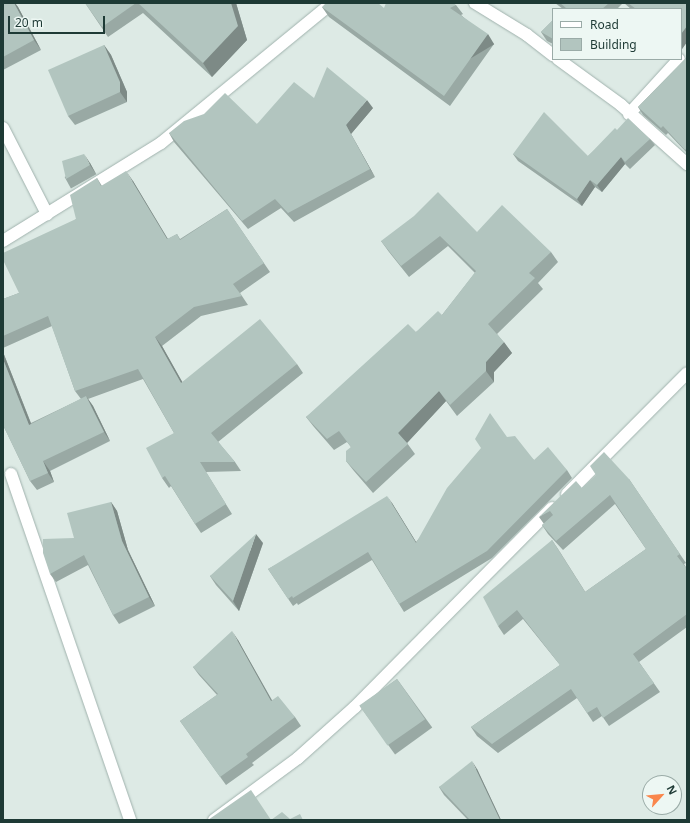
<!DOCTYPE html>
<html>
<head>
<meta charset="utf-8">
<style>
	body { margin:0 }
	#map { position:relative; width:690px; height:823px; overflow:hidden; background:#ddeae5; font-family:"Noto Sans",sans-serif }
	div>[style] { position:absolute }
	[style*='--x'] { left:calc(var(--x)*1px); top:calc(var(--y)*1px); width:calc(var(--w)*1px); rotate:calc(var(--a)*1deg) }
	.roads { filter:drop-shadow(0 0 1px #a0b2ad) drop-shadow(0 0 1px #a0b2ad) }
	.minor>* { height:12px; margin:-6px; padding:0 6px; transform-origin:6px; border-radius:6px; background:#fff }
	.wall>* { inset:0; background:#99a9a4; transform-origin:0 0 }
	.shaded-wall>* { inset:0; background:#7d8a86; transform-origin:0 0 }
	.building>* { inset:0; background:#b2c5bf; transform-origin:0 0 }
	span { translate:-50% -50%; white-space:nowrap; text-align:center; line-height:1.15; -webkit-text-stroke:3.5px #edf7f3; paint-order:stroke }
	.frame { position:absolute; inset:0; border:4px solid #1e3a35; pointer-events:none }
	.legend { position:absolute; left:552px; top:8px; width:130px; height:52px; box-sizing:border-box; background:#edf7f3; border:1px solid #9aaba7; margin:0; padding:5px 7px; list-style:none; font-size:12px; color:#1e3a35 }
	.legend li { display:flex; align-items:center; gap:8px; height:20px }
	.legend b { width:20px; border:1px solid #9aaba7 }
	.north { position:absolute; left:642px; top:775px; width:40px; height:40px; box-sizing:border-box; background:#edf7f3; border:1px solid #9aaba7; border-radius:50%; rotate:63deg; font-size:11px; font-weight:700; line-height:16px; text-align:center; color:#1e3a35 }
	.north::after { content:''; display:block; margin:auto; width:14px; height:18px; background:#f9864c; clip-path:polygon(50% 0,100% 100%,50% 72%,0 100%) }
	.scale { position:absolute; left:8px; top:16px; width:97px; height:18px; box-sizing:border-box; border:2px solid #1e3a35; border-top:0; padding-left:5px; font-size:12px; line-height:14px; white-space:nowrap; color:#1e3a35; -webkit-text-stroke:3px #edf7f3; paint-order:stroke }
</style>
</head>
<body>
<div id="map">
	<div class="roads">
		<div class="minor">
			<i style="--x:475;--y:3;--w:61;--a:31.6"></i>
			<i style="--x:527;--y:35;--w:33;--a:38"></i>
			<i style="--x:558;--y:59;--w:78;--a:36.1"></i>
			<i style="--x:621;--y:105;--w:89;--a:41.8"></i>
			<i style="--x:629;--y:114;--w:74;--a:-47.7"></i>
			<i style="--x:3;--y:128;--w:97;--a:62.9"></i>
			<i style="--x:3;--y:241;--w:186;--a:-31.8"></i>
			<i style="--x:161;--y:143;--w:221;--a:-39.3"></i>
			<i style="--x:11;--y:474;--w:366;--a:71"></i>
			<i style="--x:567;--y:494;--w:170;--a:-45.2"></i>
			<i style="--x:214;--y:820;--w:104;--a:-36.4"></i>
			<i style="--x:298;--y:758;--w:76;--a:-41.8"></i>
			<i style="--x:355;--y:707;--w:280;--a:-45.3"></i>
		</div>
	</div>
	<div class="wall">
		<i style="clip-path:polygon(3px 3px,15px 3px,18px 7px,41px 50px,3px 70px)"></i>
		<i style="clip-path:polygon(85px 3px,236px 3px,247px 40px,212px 77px,143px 13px,108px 37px)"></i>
		<i style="clip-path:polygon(555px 3px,623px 3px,617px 9px,563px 9px)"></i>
		<i style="clip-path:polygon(624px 3px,687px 3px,687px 42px,682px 49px,681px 49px,681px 9px,631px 9px)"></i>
		<i style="clip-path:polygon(456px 5px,463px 14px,461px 15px,494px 44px,450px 106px,329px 17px,322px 7px,384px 8px)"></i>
		<i style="clip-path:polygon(553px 20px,553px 44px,547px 41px,541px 32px)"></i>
		<i style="clip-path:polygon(104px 45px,111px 55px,127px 92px,127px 102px,75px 125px,68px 116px)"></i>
		<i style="clip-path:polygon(687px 57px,687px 153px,668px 133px,666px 135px,643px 115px,638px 107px)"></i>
		<i style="clip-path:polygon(314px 98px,373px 108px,351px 134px,375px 177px,294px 222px,281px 208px,248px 229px,174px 142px,169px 133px,257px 124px)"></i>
		<i style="clip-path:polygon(617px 130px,650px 139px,655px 145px,630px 169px,625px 164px,602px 192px,595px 187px,582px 206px,518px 161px,513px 154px,588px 156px)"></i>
		<i style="left:90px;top:163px;width:13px;height:29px;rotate:61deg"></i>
		<i style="clip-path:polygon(97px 178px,102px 186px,133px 181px,168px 239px,177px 234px,180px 239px,227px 209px,270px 272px,240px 293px,248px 305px,201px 316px,162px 346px,182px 382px,297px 364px,303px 373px,218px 442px,235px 462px,241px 471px,206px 472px,232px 514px,201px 533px,195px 524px,171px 486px,169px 488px,162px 478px,174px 433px,143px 379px,88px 399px,93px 406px,110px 441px,50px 471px,54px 482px,37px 490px,30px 481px,3px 425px,3px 352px,31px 423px,81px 399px,75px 391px,52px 326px,3px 348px,3px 299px,19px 293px,76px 219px)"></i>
		<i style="clip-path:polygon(477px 232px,551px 252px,558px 262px,538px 283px,543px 289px,497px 334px,512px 353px,494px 372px,494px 382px,457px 416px,446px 401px,407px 443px,415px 454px,373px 493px,354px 471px,346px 461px,351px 447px,347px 442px,334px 450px,314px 427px,306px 417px,416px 332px,442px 315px,475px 273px,448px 246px,409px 277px,389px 252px,381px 241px)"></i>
		<i style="clip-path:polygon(507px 437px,534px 460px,567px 470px,572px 478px,492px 558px,404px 612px,372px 560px,298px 605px,297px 603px,293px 606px,268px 569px,392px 503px,416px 542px)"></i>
		<i style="clip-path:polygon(629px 479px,686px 563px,684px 564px,687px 569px,687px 627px,639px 662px,660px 692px,609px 726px,602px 716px,593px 722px,577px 698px,498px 753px,477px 736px,471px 727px,560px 665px,523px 619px,504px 635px,498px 626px,552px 540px,585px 592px,646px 549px,615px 504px,563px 550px,548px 534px,542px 525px,544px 524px,539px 517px,582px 488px)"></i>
		<i style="clip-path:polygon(111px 502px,117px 511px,128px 550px,155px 606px,119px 624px,113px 615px,88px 565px,56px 582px,50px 574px,74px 538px)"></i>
		<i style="clip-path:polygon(263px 543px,239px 611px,216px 585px,210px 576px)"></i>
		<i style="clip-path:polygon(238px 640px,272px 700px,295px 717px,301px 726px,252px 763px,254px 765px,226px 785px,180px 721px,217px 695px,199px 675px,193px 667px)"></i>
		<i style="left:397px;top:679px;width:60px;height:46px;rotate:54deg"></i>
		<i style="clip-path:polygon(477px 769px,501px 820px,468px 820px,444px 795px,439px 787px)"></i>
	</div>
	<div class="shaded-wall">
		<i style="clip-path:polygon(14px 3px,15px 3px,18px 7px,41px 50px,34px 40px)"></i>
		<i style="clip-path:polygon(231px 3px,236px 3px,247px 40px,212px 77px,203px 63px)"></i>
		<i style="clip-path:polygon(687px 26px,687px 42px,682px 49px,681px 48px,681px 34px)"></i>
		<i style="left:488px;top:34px;width:12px;height:76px;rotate:59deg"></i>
		<i style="clip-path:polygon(104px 45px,111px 55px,127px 92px,127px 102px,120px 92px)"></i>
		<i style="clip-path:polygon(367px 100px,373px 108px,351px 134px,375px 177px,370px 169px,346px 125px)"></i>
		<i style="clip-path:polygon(84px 154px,90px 163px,96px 174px,90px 165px)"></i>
		<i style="clip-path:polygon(621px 157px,625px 164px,602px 192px,597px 185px)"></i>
		<i style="clip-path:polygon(126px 171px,133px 181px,173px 248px,167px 239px)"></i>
		<i style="clip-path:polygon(590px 180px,595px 187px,582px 206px,577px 199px)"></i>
		<i style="clip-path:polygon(155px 337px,162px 346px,188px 392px,181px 383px)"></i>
		<i style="clip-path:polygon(504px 342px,512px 353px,494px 372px,494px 382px,486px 371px,486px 362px)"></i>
		<i style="clip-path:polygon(3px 352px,35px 434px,29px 425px,3px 359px)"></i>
		<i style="clip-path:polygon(439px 391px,446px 401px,406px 444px,398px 433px)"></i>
		<i style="clip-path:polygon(86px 396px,93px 406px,110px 441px,104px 432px)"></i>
		<i style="clip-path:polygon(43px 461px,50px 471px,54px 482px,48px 473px)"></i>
		<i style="clip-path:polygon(387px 496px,392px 503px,421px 550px,416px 543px)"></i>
		<i style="clip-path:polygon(111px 502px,117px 511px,128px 550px,155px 606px,149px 597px,122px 541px)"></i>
		<i style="clip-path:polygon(256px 534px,263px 543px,239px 611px,233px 601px)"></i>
		<i style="clip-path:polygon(552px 540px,558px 549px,591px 601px,585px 592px)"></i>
		<i style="clip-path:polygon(232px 631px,238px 640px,277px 710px,271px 701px)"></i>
		<i style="clip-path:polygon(472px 761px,477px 769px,501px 820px,500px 820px)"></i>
	</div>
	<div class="building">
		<i style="clip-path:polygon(3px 3px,14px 3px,34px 40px,3px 57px)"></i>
		<i style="clip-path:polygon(85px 3px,136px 3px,102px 27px)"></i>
		<i style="clip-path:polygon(138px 3px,231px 3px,238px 26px,203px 63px)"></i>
		<i style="clip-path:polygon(326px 3px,378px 3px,384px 8px,386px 3px,453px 3px,456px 5px,450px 8px,488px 34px,444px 96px,322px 7px)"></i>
		<i style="clip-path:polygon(560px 3px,609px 3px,602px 9px,564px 9px,566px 8px)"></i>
		<i style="clip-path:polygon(628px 3px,687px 3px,687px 26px,681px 34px,681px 9px,636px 9px)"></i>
		<i style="clip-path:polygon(553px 20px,553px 39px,541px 32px)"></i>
		<i style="clip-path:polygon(104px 45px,120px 82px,120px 92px,68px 116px,48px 70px)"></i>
		<i style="clip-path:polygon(687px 57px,687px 148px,685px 150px,663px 126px,661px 128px,638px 107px)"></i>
		<i style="clip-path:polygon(327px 67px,367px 100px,346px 125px,370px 169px,288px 213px,275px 199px,242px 221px,169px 133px,184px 121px,204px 114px,225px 93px,257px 124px,294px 82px,314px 98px)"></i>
		<i style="clip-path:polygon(544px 112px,588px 156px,615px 128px,617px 130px,628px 118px,650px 139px,625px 162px,621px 157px,597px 185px,590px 180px,577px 199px,513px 154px)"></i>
		<i style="clip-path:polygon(84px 154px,90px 165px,66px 179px,62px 161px)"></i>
		<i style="clip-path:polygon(126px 171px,167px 239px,177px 234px,180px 240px,227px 209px,264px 263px,233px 284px,242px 296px,194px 307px,155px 337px,181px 383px,260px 319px,297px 364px,211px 433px,235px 462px,200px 462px,226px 504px,195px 524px,165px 476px,162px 478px,146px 448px,174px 433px,138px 369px,75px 391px,48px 316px,3px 336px,3px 299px,19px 293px,3px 260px,3px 253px,76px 219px,70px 195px,97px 178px,101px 186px)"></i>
		<i style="clip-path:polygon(438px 192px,477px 232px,502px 205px,551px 252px,529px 273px,535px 278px,488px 324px,504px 342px,486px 362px,486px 371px,450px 405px,439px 391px,398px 433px,408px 444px,366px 482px,346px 461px,346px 451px,351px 447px,339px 431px,327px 439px,306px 417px,408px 324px,416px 332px,438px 311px,442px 315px,476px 271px,440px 236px,401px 266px,381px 241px,414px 216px)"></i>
		<i style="clip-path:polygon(3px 359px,29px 425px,86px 396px,104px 432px,43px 461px,48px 473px,30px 481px,3px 425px)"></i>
		<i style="clip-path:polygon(490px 413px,507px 437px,515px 436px,534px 460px,548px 447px,567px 470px,487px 551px,399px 604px,368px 552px,293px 598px,292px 596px,288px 599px,268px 569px,387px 496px,416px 543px,447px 488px,481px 448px,475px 439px)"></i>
		<i style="clip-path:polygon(604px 452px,629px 479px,680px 554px,677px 556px,687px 569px,687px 614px,633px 654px,654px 683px,603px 718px,597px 707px,587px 713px,571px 689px,492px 744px,471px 727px,560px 665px,517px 610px,498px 626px,483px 597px,552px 540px,585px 592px,646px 549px,610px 495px,556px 541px,542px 525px,553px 515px,550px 511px,539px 517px,576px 481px,582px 488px,596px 475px,590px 466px)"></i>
		<i style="clip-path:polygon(111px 502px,122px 541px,149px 597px,113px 615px,84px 555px,50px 574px,43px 553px,43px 539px,74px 538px,67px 513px)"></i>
		<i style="clip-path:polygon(256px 534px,233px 601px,210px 576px)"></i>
		<i style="clip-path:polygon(232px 631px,271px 701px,278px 696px,295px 717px,246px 754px,248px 757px,220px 777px,180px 721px,218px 694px,193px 667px)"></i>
		<i style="left:397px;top:679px;width:49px;height:46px;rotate:55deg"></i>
		<i style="clip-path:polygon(472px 761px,500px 820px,470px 820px,439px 787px)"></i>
		<i style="clip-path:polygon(251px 790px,271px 820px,282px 812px,290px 819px,300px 814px,303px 820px,208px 820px)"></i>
	</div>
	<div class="frame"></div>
	<ul class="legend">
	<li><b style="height:5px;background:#fff"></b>Road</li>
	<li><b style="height:11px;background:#b2c5bf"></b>Building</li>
	</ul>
	<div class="north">N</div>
	<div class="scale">20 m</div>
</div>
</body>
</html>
